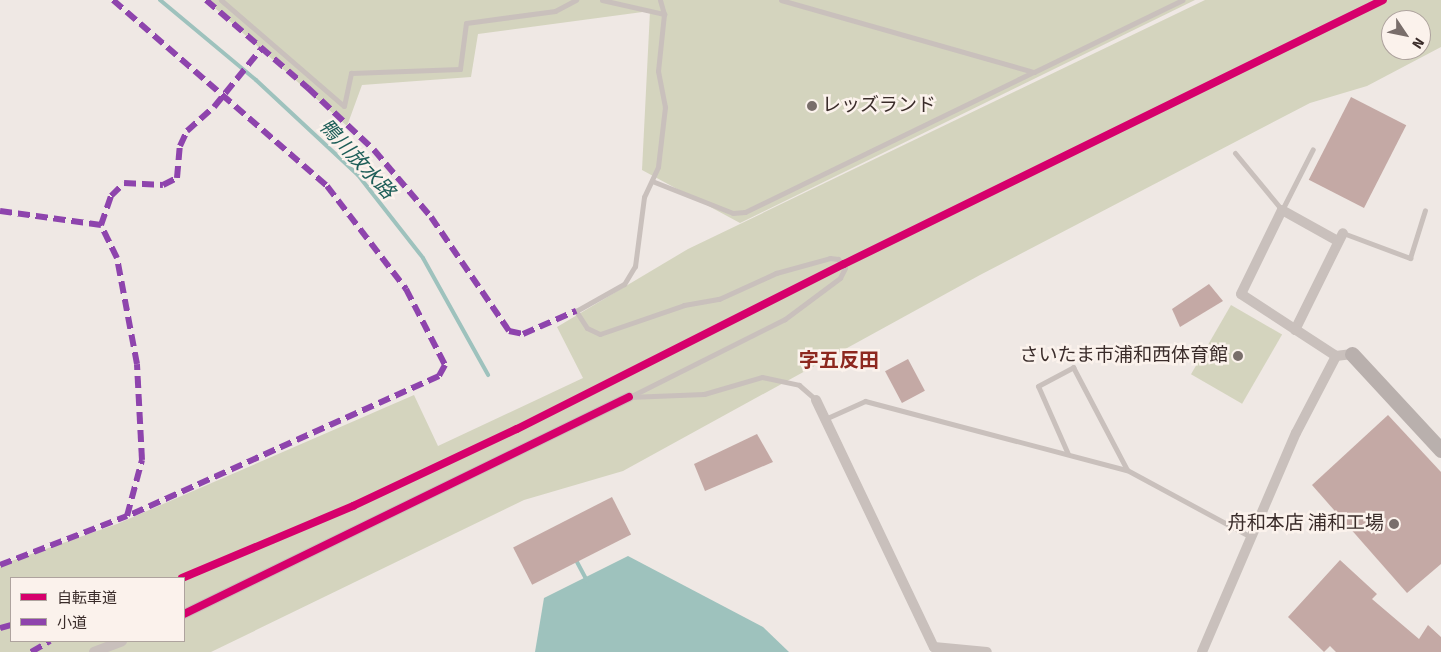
<!DOCTYPE html>
<html>
<head>
<meta charset="utf-8">
<style>
	body { margin:0 }
	#map { position:relative; width:1441px; height:652px; overflow:hidden; background:#efe8e4; font-family:Signika,"Noto Sans JP",sans-serif }
	div>[style] { position:absolute }
	[style*='--x'] { left:calc(var(--x)*1px); top:calc(var(--y)*1px); width:calc(var(--w)*1px); rotate:calc(var(--a)*1deg) }
	.green>* { inset:0; background:#d4d4be; transform-origin:0 0 }
	.water>* { inset:0; background:#9ec2bd }
	.stream>* { height:4px; margin:-2px; padding:0 2px; transform-origin:2px; border-radius:2px; background:#9ec2bd }
	.building>* { inset:0; background:#c4a9a5; transform-origin:0 0 }
	.lane>* { height:5px; margin:-2.5px; padding:0 2.5px; transform-origin:2.5px; border-radius:2.5px; background:#c9c0bc }
	.street>* { height:10px; margin:-5px; padding:0 5px; transform-origin:5px; border-radius:5px; background:#c9c0bc }
	.secondary>* { height:15px; margin:-7.5px; padding:0 7.5px; transform-origin:7.5px; border-radius:7.5px; background:#b9b0ad }
	.quiet>* { height:6px; margin-top:-3px; transform-origin:0; background:repeating-linear-gradient(90deg,#8e44ad 0 12px,transparent 0 18px) }
	.cycleway>* { height:8px; margin:-4px; padding:0 4px; transform-origin:4px; border-radius:4px; background:#d6006c }
	.dots>* { width:14px; height:14px; translate:-50% -50%; box-sizing:border-box; border:2px solid #fbf2ec; border-radius:50% }
	span { translate:-50% -50%; white-space:nowrap; text-align:center; line-height:1.15; -webkit-text-stroke:5px #fbf2ec; paint-order:stroke }
	.poi-label { font-size:19px; color:#3a2c2a }
	.left { translate:0 -50%; text-align:left }
	.right { translate:-100% -50%; text-align:right }
	.water-label { font-size:20px; color:#1d5e58; font-style:italic }
	.neighbourhood-label { font-size:20px; color:#8d281f; font-weight:700 }
	.legend { position:absolute; left:10px; top:577px; width:175px; height:65px; box-sizing:border-box; background:#fbf2ec; border:1px solid #aea39e; margin:0; padding:6px 9px; list-style:none; font-size:15px; color:#3a2c2a }
	.legend li { display:flex; align-items:center; gap:10px; height:25px }
	.legend b { width:25px; border:1px solid #aea39e }
	.north { position:absolute; left:1381px; top:10px; width:50px; height:50px; box-sizing:border-box; background:#fbf2ec; border:1px solid #aea39e; border-radius:50%; rotate:124deg; font-size:14px; font-weight:700; line-height:20px; text-align:center; color:#3a2c2a }
	.north::after { content:''; display:block; margin:auto; width:18px; height:22px; background:#796e6b; clip-path:polygon(50% 0,100% 100%,50% 72%,0 100%) }
</style>
</head>
<body>
<div id="map">
	<div class="green">
		<i style="clip-path:polygon(206px 0,1195px 0,740px 223px,642px 170px,650px 11px,478px 34px,471px 77px,362px 85px,347px 126px)"></i>
		<i style="clip-path:polygon(evenodd,1205px 0,1441px 0,1441px 47px,1367px 86px,1310px 103px,980px 275px,623px 471px,524px 500px,211px 652px,0 652px,0 565px,117px 524px,414px 395px,438px 446px,583px 378px,557px 327px,688px 249px,1205px 0,1391px 20px,1421px 20px,1421px 50px,1391px 50px,1391px 20px,1205px 0,11px 578px,184px 578px,184px 641px,11px 641px,11px 578px)"></i>
		<i style="left:1231px;top:305px;width:59px;height:80px;rotate:30deg"></i>
	</div>
	<div class="water">
		<i style="clip-path:polygon(628px 556px,763px 627px,789px 652px,535px 652px,544px 598px)"></i>
	</div>
	<div class="stream">
		<i style="--x:160;--y:0;--w:125;--a:39.8"></i>
		<i style="--x:256;--y:80;--w:139;--a:43"></i>
		<i style="--x:358;--y:175;--w:105;--a:51.9"></i>
		<i style="--x:423;--y:258;--w:134;--a:60.9"></i>
		<i style="--x:577;--y:562;--w:21;--a:62"></i>
	</div>
	<div class="building">
		<i style="left:1351px;top:97px;width:62px;height:93px;rotate:27deg"></i>
		<i style="clip-path:polygon(1209px 284px,1223px 301px,1180px 327px,1172px 309px)"></i>
		<i style="left:908px;top:359px;width:36px;height:26px;rotate:62deg"></i>
		<i style="clip-path:polygon(1388px 415px,1441px 472px,1441px 564px,1407px 593px,1312px 485px)"></i>
		<i style="clip-path:polygon(757px 434px,773px 462px,705px 491px,694px 464px)"></i>
		<i style="left:612px;top:497px;width:42px;height:111px;rotate:63deg"></i>
		<i style="clip-path:polygon(1340px 560px,1377px 594px,1372px 599px,1419px 639px,1428px 625px,1441px 637px,1441px 652px,1336px 652px,1330px 646px,1324px 652px,1288px 617px)"></i>
	</div>
	<div class="lane">
		<i style="--x:221;--y:0;--w:162;--a:40.8"></i>
		<i style="--x:344;--y:106;--w:34;--a:-78"></i>
		<i style="--x:351;--y:73;--w:109;--a:-2.1"></i>
		<i style="--x:460;--y:69;--w:46;--a:-82.6"></i>
		<i style="--x:466;--y:23;--w:90;--a:-7.7"></i>
		<i style="--x:555;--y:11;--w:24;--a:-28"></i>
		<i style="--x:602;--y:0;--w:64;--a:12.7"></i>
		<i style="--x:660;--y:0;--w:15;--a:74"></i>
		<i style="--x:664;--y:14;--w:57;--a:96"></i>
		<i style="--x:658;--y:71;--w:37;--a:79"></i>
		<i style="--x:665;--y:107;--w:60;--a:96.7"></i>
		<i style="--x:658;--y:167;--w:33;--a:115"></i>
		<i style="--x:644;--y:197;--w:70;--a:97.4"></i>
		<i style="--x:635;--y:266;--w:21;--a:121"></i>
		<i style="--x:624;--y:284;--w:55;--a:150.6"></i>
		<i style="--x:576;--y:311;--w:20;--a:57"></i>
		<i style="--x:587;--y:328;--w:14;--a:25"></i>
		<i style="--x:600;--y:334;--w:89;--a:-19"></i>
		<i style="--x:684;--y:305;--w:36;--a:-10"></i>
		<i style="--x:719;--y:299;--w:63;--a:-24.5"></i>
		<i style="--x:776;--y:273;--w:56;--a:-15.5"></i>
		<i style="--x:830;--y:258;--w:8;--a:7"></i>
		<i style="--x:838;--y:259;--w:11;--a:52"></i>
		<i style="--x:845;--y:268;--w:11;--a:117"></i>
		<i style="--x:840;--y:278;--w:69;--a:143.3"></i>
		<i style="--x:785;--y:319;--w:174;--a:153.4"></i>
		<i style="--x:629;--y:397;--w:75;--a:-2.3"></i>
		<i style="--x:704;--y:394;--w:60;--a:-16.3"></i>
		<i style="--x:762;--y:377;--w:38;--a:12"></i>
		<i style="--x:799;--y:385;--w:23;--a:41"></i>
		<i style="--x:781;--y:0;--w:263;--a:15.9"></i>
		<i style="--x:1034;--y:72;--w:165;--a:-25.9"></i>
		<i style="--x:1235;--y:153;--w:74;--a:50.5"></i>
		<i style="--x:1282;--y:210;--w:68;--a:-63.1"></i>
		<i style="--x:652;--y:181;--w:87;--a:21.6"></i>
		<i style="--x:733;--y:213;--w:12;--a:-5"></i>
		<i style="--x:745;--y:212;--w:320;--a:-25.9"></i>
		<i style="--x:1343;--y:233;--w:72;--a:20.5"></i>
		<i style="--x:1410;--y:258;--w:50;--a:-72.6"></i>
		<i style="--x:825;--y:419;--w:44;--a:-24.2"></i>
		<i style="--x:865;--y:401;--w:271;--a:14.8"></i>
		<i style="--x:1127;--y:470;--w:141;--a:28.4"></i>
		<i style="--x:1068;--y:454;--w:74;--a:-113.8"></i>
		<i style="--x:1038;--y:386;--w:40;--a:-28"></i>
		<i style="--x:1073;--y:367;--w:116;--a:62.3"></i>
	</div>
	<div class="street">
		<i style="--x:1295;--y:330;--w:108;--a:-63.7"></i>
		<i style="--x:1336;--y:356;--w:113;--a:-146.9"></i>
		<i style="--x:1241;--y:294;--w:93;--a:-64"></i>
		<i style="--x:1282;--y:210;--w:64;--a:29"></i>
		<i style="--x:816;--y:400;--w:274;--a:64.5"></i>
		<i style="--x:934;--y:647;--w:53;--a:5.4"></i>
		<i style="--x:184;--y:614;--w:495;--a:-26"></i>
		<i style="--x:94;--y:652;--w:30;--a:-21"></i>
		<i style="--x:1202;--y:652;--w:238;--a:-66.8"></i>
		<i style="--x:1296;--y:433;--w:87;--a:-62.5"></i>
		<i style="--x:1336;--y:356;--w:16;--a:-7"></i>
	</div>
	<div class="secondary">
		<i style="--x:1352;--y:354;--w:131;--a:47.2"></i>
	</div>
	<div class="quiet">
		<i style="--x:113;--y:0;--w:284;--a:41"></i>
		<i style="--x:327;--y:186;--w:130;--a:52.5"></i>
		<i style="--x:406;--y:289;--w:85;--a:62.8"></i>
		<i style="--x:445;--y:365;--w:13;--a:119"></i>
		<i style="--x:439;--y:376;--w:342;--a:155.8"></i>
		<i style="--x:206;--y:0;--w:135;--a:40.8"></i>
		<i style="--x:308;--y:88;--w:91;--a:43.2"></i>
		<i style="--x:374;--y:150;--w:88;--a:49.6"></i>
		<i style="--x:431;--y:217;--w:138;--a:55.6"></i>
		<i style="--x:509;--y:331;--w:14;--a:12"></i>
		<i style="--x:523;--y:334;--w:58;--a:-23.5"></i>
		<i style="--x:0;--y:211;--w:102;--a:7.9"></i>
		<i style="--x:101;--y:225;--w:31;--a:-71"></i>
		<i style="--x:111;--y:196;--w:18;--a:-45"></i>
		<i style="--x:124;--y:183;--w:39;--a:3"></i>
		<i style="--x:163;--y:185;--w:16;--a:-27"></i>
		<i style="--x:177;--y:178;--w:32;--a:-85"></i>
		<i style="--x:180;--y:146;--w:17;--a:-65"></i>
		<i style="--x:187;--y:131;--w:36;--a:-42"></i>
		<i style="--x:214;--y:107;--w:76;--a:-50.9"></i>
		<i style="--x:0;--y:565;--w:136;--a:-21.1"></i>
		<i style="--x:127;--y:516;--w:58;--a:-75"></i>
		<i style="--x:142;--y:460;--w:96;--a:-93"></i>
		<i style="--x:137;--y:364;--w:108;--a:-100.7"></i>
		<i style="--x:117;--y:258;--w:37;--a:-116"></i>
		<i style="--x:0;--y:628;--w:11;--a:-15"></i>
		<i style="--x:31;--y:652;--w:22;--a:-30"></i>
	</div>
	<div class="cycleway">
		<i style="--x:182;--y:578;--w:186;--a:-22.8"></i>
		<i style="--x:353;--y:506;--w:181;--a:-25.2"></i>
		<i style="--x:517;--y:429;--w:366;--a:-26.8"></i>
		<i style="--x:844;--y:264;--w:600;--a:-26.1"></i>
		<i style="--x:184;--y:614;--w:495;--a:-26"></i>
	</div>
	<div class="dots">
		<i style="left:812px;top:106px;background:#796e6b"></i>
		<i style="left:1238px;top:356px;background:#796e6b"></i>
		<i style="left:1394px;top:524px;background:#796e6b"></i>
	</div>
	<div class="poi-label">
		<span class="left" style="left:822px;top:106px">レッズランド</span>
		<span class="right" style="left:1228px;top:356px">さいたま市浦和西体育館</span>
		<span class="right" style="left:1384px;top:524px">舟和本店 浦和工場</span>
	</div>
	<div class="water-label">
		<span style="left:357px;top:159px;rotate:47deg">鴨川放水路</span>
	</div>
	<div class="neighbourhood-label">
		<span style="left:839px;top:360px">字五反田</span>
	</div>
	<ul class="legend">
	<li><b style="height:6px;background:#d6006c"></b>自転車道</li>
	<li><b style="height:6px;background:#8e44ad"></b>小道</li>
	</ul>
	<div class="north">N</div>
</div>
</body>
</html>
